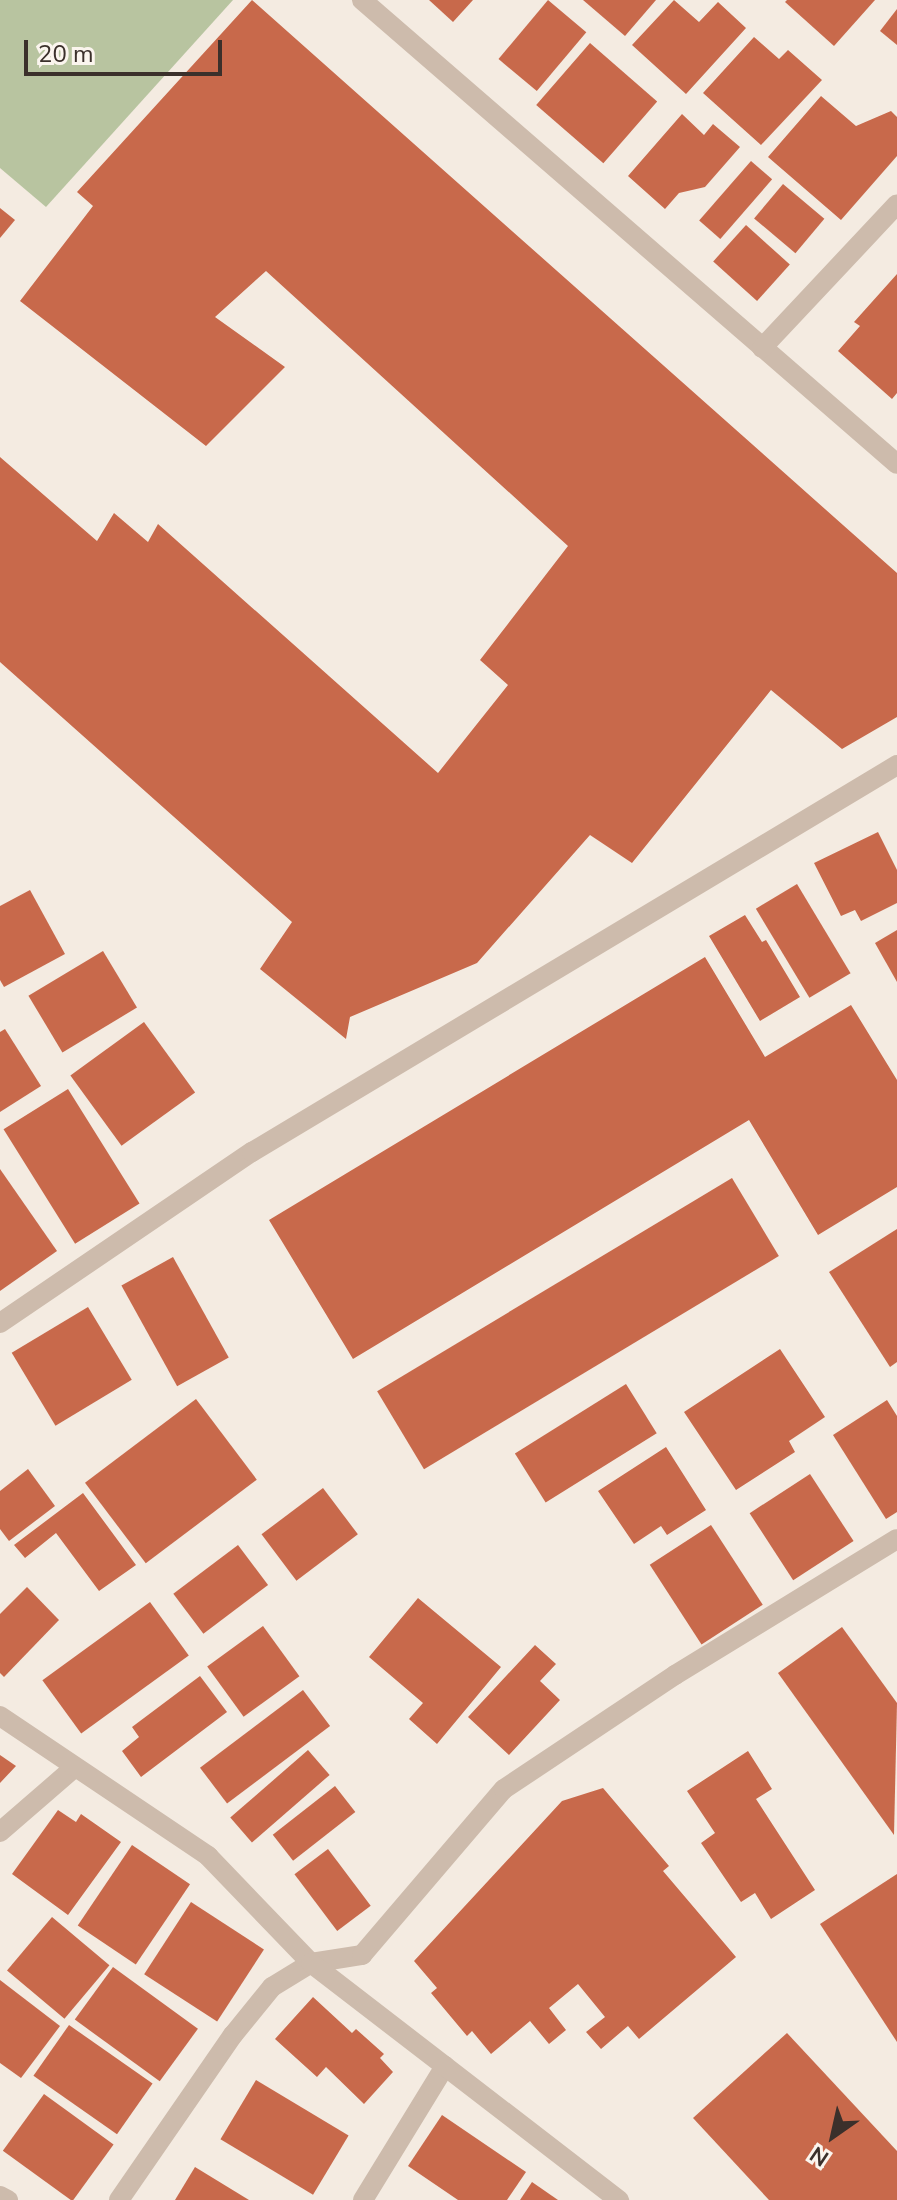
<!DOCTYPE html>
<html>
<head>
<meta charset="utf-8">
<style>
	body { margin:0 }
	#map { position:relative; width:897px; height:2200px; overflow:hidden; background:#f4ebe1; font-family:"Nunito Sans",sans-serif }
	div>[style] { position:absolute }
	[style*='--x'] { left:calc(var(--x)*1px); top:calc(var(--y)*1px); width:calc(var(--w)*1px); rotate:calc(var(--a)*1deg) }
	.green>* { inset:0; background:#b8c4a0 }
	.building>* { inset:0; background:#c8694b; transform-origin:0 0 }
	.lane>* { height:20px; margin:-10px; padding:0 10px; transform-origin:10px; border-radius:10px; background:#cdbbac }
	.street>* { height:20px; margin:-10px; padding:0 10px; transform-origin:10px; border-radius:10px; background:#cdbbac }
	span { translate:-50% -50%; white-space:nowrap; text-align:center; line-height:1.15; -webkit-text-stroke:8px #fbf5ee; paint-order:stroke }
	.north { position:absolute; left:793px; top:2096px; width:80px; height:80px; -webkit-text-stroke:6px #fbf5ee; paint-order:stroke; rotate:214deg; font-size:22px; font-weight:700; line-height:32px; text-align:center; color:#3b302b }
	.north::after { content:''; display:block; margin:auto; width:28px; height:36px; background:#3b302b; clip-path:polygon(50% 0,100% 100%,50% 72%,0 100%) }
	.scale { position:absolute; left:24px; top:40px; width:198px; height:36px; box-sizing:border-box; border:4px solid #3b302b; border-top:0; padding-left:10px; font-size:24px; line-height:28px; white-space:nowrap; color:#3b302b; -webkit-text-stroke:6px #fbf5ee; paint-order:stroke }
</style>
</head>
<body>
<div id="map">
	<div class="green">
		<i style="clip-path:polygon(0 0,233px 0,46px 207px,0 168px)"></i>
	</div>
	<div class="building">
		<i style="clip-path:polygon(252px 0,897px 573px,897px 717px,842px 749px,771px 690px,632px 863px,590px 835px,477px 963px,350px 1017px,346px 1039px,260px 969px,292px 922px,0 662px,0 457px,97px 541px,114px 513px,148px 542px,158px 524px,438px 773px,508px 685px,480px 660px,568px 546px,266px 271px,215px 317px,285px 367px,206px 446px,20px 301px,93px 206px,77px 192px)"></i>
		<i style="clip-path:polygon(429px 0,473px 0,453px 22px)"></i>
		<i style="left:548px;top:0;width:50px;height:77px;rotate:40deg"></i>
		<i style="clip-path:polygon(583px 0,656px 0,625px 36px)"></i>
		<i style="clip-path:polygon(674px 0,699px 22px,718px 2px,746px 28px,686px 94px,632px 45px)"></i>
		<i style="clip-path:polygon(787px 0,875px 0,834px 46px,785px 2px)"></i>
		<i style="clip-path:polygon(897px 9px,897px 45px,880px 31px)"></i>
		<i style="clip-path:polygon(754px 37px,779px 59px,788px 50px,822px 80px,761px 145px,703px 93px)"></i>
		<i style="left:590px;top:43px;width:89px;height:82px;rotate:41deg"></i>
		<i style="clip-path:polygon(821px 96px,856px 126px,891px 111px,897px 117px,897px 156px,841px 220px,768px 157px)"></i>
		<i style="clip-path:polygon(682px 114px,704px 135px,713px 124px,740px 147px,705px 187px,679px 193px,665px 209px,628px 176px)"></i>
		<i style="left:751px;top:161px;width:28px;height:79px;rotate:41deg"></i>
		<i style="left:783px;top:184px;width:54px;height:45px;rotate:40deg"></i>
		<i style="clip-path:polygon(0 208px,15px 220px,0 238px)"></i>
		<i style="left:746px;top:225px;width:59px;height:49px;rotate:42deg"></i>
		<i style="clip-path:polygon(897px 274px,897px 393px,892px 399px,838px 351px,860px 326px,854px 322px)"></i>
		<i style="clip-path:polygon(878px 832px,897px 870px,897px 903px,861px 921px,855px 910px,841px 916px,814px 863px)"></i>
		<i style="left:797px;top:884px;width:104px;height:48px;rotate:59deg"></i>
		<i style="clip-path:polygon(30px 890px,65px 954px,4px 987px,0 980px,0 906px)"></i>
		<i style="clip-path:polygon(745px 915px,762px 942px,766px 940px,800px 997px,760px 1021px,709px 936px)"></i>
		<i style="clip-path:polygon(897px 930px,897px 982px,875px 943px)"></i>
		<i style="left:103px;top:951px;width:66px;height:87px;rotate:59deg"></i>
		<i style="clip-path:polygon(705px 957px,765px 1057px,851px 1005px,897px 1080px,897px 1187px,818px 1235px,749px 1120px,353px 1359px,269px 1220px)"></i>
		<i style="left:144px;top:1022px;width:87px;height:91px;rotate:54deg"></i>
		<i style="clip-path:polygon(5px 1029px,41px 1086px,0 1112px,0 1032px)"></i>
		<i style="left:68px;top:1089px;width:135px;height:76px;rotate:58deg"></i>
		<i style="clip-path:polygon(0 1169px,57px 1251px,0 1291px)"></i>
		<i style="left:732px;top:1178px;width:91px;height:414px;rotate:59deg"></i>
		<i style="clip-path:polygon(897px 1229px,897px 1362px,890px 1367px,829px 1272px)"></i>
		<i style="left:173px;top:1257px;width:115px;height:59px;rotate:61deg"></i>
		<i style="left:88px;top:1307px;width:85px;height:89px;rotate:59deg"></i>
		<i style="clip-path:polygon(780px 1349px,825px 1417px,789px 1441px,795px 1452px,736px 1490px,684px 1412px)"></i>
		<i style="left:626px;top:1384px;width:58px;height:131px;rotate:58deg"></i>
		<i style="left:196px;top:1399px;width:101px;height:139px;rotate:53deg"></i>
		<i style="clip-path:polygon(887px 1400px,897px 1416px,897px 1512px,886px 1519px,833px 1435px)"></i>
		<i style="clip-path:polygon(666px 1447px,706px 1510px,667px 1535px,661px 1526px,634px 1544px,598px 1491px)"></i>
		<i style="clip-path:polygon(28px 1469px,55px 1506px,9px 1541px,0 1529px,0 1491px)"></i>
		<i style="left:810px;top:1474px;width:80px;height:72px;rotate:57deg"></i>
		<i style="left:323px;top:1488px;width:58px;height:77px;rotate:53deg"></i>
		<i style="clip-path:polygon(83px 1493px,136px 1565px,99px 1591px,56px 1533px,25px 1558px,14px 1545px)"></i>
		<i style="left:711px;top:1525px;width:95px;height:73px;rotate:57deg"></i>
		<i style="left:238px;top:1545px;width:50px;height:81px;rotate:53deg"></i>
		<i style="clip-path:polygon(27px 1587px,59px 1620px,4px 1677px,0 1673px,0 1614px)"></i>
		<i style="clip-path:polygon(418px 1598px,501px 1667px,437px 1744px,409px 1719px,423px 1703px,369px 1657px)"></i>
		<i style="left:150px;top:1602px;width:66px;height:133px;rotate:54deg"></i>
		<i style="left:263px;top:1626px;width:62px;height:69px;rotate:54deg"></i>
		<i style="clip-path:polygon(842px 1627px,897px 1703px,894px 1835px,778px 1673px)"></i>
		<i style="clip-path:polygon(535px 1645px,556px 1664px,540px 1681px,560px 1700px,509px 1755px,468px 1717px)"></i>
		<i style="clip-path:polygon(200px 1676px,227px 1712px,141px 1777px,122px 1751px,139px 1737px,132px 1727px)"></i>
		<i style="left:303px;top:1690px;width:45px;height:129px;rotate:53deg"></i>
		<i style="left:308px;top:1750px;width:33px;height:103px;rotate:49deg"></i>
		<i style="clip-path:polygon(748px 1751px,772px 1789px,756px 1799px,815px 1890px,771px 1919px,755px 1893px,741px 1902px,701px 1843px,715px 1833px,687px 1791px)"></i>
		<i style="clip-path:polygon(0 1755px,16px 1766px,0 1783px)"></i>
		<i style="left:335px;top:1786px;width:33px;height:79px;rotate:52deg"></i>
		<i style="clip-path:polygon(603px 1788px,669px 1866px,663px 1871px,736px 1957px,639px 2039px,628px 2026px,601px 2049px,586px 2032px,605px 2017px,578px 1984px,549px 2008px,566px 2030px,549px 2044px,530px 2021px,491px 2054px,472px 2031px,467px 2036px,431px 1993px,437px 1988px,414px 1961px,562px 1801px)"></i>
		<i style="clip-path:polygon(58px 1810px,76px 1822px,81px 1814px,121px 1842px,68px 1915px,12px 1874px)"></i>
		<i style="left:132px;top:1845px;width:70px;height:97px;rotate:34deg"></i>
		<i style="left:328px;top:1849px;width:71px;height:42px;rotate:53deg"></i>
		<i style="clip-path:polygon(897px 1874px,897px 2042px,820px 1924px)"></i>
		<i style="left:191px;top:1902px;width:87px;height:86px;rotate:33deg"></i>
		<i style="left:52px;top:1917px;width:75px;height:70px;rotate:40deg"></i>
		<i style="left:113px;top:1967px;width:105px;height:65px;rotate:36deg"></i>
		<i style="clip-path:polygon(0 1980px,60px 2026px,21px 2078px,0 2063px)"></i>
		<i style="clip-path:polygon(313px 1997px,352px 2033px,356px 2029px,384px 2054px,380px 2058px,393px 2072px,364px 2104px,326px 2067px,317px 2077px,275px 2039px)"></i>
		<i style="left:69px;top:2025px;width:102px;height:62px;rotate:35deg"></i>
		<i style="clip-path:polygon(787px 2033px,897px 2151px,897px 2200px,769px 2200px,693px 2118px)"></i>
		<i style="left:256px;top:2080px;width:108px;height:69px;rotate:31deg"></i>
		<i style="left:44px;top:2094px;width:86px;height:70px;rotate:36deg"></i>
		<i style="clip-path:polygon(442px 2115px,526px 2172px,507px 2200px,458px 2200px,408px 2166px)"></i>
		<i style="clip-path:polygon(195px 2167px,249px 2200px,175px 2200px)"></i>
		<i style="clip-path:polygon(532px 2182px,558px 2200px,520px 2200px)"></i>
	</div>
	<div class="lane">
		<i style="--x:0;--y:1832;--w:99;--a:-40.9"></i>
		<i style="--x:0;--y:2196;--w:9;--a:27"></i>
		<i style="--x:119;--y:2200;--w:201;--a:-55.4"></i>
		<i style="--x:233;--y:2035;--w:62;--a:-50.9"></i>
		<i style="--x:272;--y:1987;--w:46;--a:-31.6"></i>
		<i style="--x:311;--y:1963;--w:52;--a:-8.9"></i>
		<i style="--x:362;--y:1955;--w:218;--a:-49.5"></i>
		<i style="--x:504;--y:1789;--w:206;--a:-33.7"></i>
		<i style="--x:675;--y:1675;--w:260;--a:-31.5"></i>
		<i style="--x:363;--y:2200;--w:157;--a:-58.5"></i>
	</div>
	<div class="street">
		<i style="--x:362;--y:0;--w:708;--a:40.93"></i>
		<i style="--x:762;--y:348;--w:197;--a:-46.8"></i>
		<i style="--x:0;--y:1323;--w:305;--a:-34.2"></i>
		<i style="--x:252;--y:1152;--w:752;--a:-30.96"></i>
		<i style="--x:0;--y:1716;--w:251;--a:33.9"></i>
		<i style="--x:208;--y:1856;--w:149;--a:46.1"></i>
		<i style="--x:311;--y:1963;--w:389;--a:37.6"></i>
	</div>
	<div class="north">N</div>
	<div class="scale">20 m</div>
</div>
</body>
</html>
